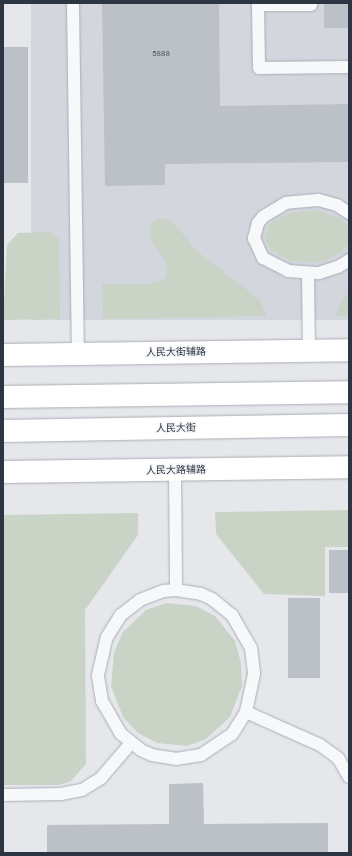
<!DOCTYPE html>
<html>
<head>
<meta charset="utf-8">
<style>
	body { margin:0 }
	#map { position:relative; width:352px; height:856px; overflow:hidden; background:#e5e7eb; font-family:Roboto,"Noto Sans SC",sans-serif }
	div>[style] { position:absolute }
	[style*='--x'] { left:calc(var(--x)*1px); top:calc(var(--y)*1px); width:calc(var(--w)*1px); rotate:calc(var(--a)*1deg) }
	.built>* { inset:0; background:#d3d6dd; transform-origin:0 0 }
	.green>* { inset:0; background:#cad4c6 }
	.building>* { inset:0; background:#bcc1c7; transform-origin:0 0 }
	.roads { filter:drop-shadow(0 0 1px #aaaeb5) drop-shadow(0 0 1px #aaaeb5) }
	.lane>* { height:12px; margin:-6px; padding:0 6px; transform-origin:6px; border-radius:6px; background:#f7f8fa }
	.secondary>* { height:22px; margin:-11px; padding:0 11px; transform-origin:11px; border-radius:11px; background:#fff }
	.primary>* { height:22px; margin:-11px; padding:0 11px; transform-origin:11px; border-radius:11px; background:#fff }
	span { translate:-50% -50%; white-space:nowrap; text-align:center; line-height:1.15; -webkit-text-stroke:3px #f4f6f8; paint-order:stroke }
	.number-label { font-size:8px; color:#515863 }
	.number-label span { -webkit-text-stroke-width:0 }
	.street-label { font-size:10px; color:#2d3542 }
	.frame { position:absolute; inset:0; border:4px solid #2d3542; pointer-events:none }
</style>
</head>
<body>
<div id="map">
	<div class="built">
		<i style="left:31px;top:3px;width:318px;height:317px"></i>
	</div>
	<div class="green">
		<i style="clip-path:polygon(316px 210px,340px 218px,348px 227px,349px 243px,340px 253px,326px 260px,308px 263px,290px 261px,271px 250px,264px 237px,270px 224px,290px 213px)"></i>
		<i style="clip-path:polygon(157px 218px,169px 220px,178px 227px,192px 247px,260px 300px,267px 316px,103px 319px,102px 284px,149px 284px,162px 280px,167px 275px,166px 261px,152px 243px,150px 231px,152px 222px)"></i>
		<i style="clip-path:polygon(49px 232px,59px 239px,60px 319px,3px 320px,7px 245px,18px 233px)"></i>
		<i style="clip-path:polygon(349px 291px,349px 315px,336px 316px,338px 308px)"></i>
		<i style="clip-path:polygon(349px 510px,349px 547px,325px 547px,325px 596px,264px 594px,216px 534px,215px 512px)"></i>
		<i style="clip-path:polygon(138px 513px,138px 535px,85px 610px,86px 764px,71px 781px,59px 785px,3px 785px,3px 515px)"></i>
		<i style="clip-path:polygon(166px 603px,196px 606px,215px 616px,235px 641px,241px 663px,242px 686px,230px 717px,206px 739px,187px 746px,157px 743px,138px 733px,123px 717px,111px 686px,114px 652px,123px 632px,146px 610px)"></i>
	</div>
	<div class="building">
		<i style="clip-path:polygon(102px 3px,219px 3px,220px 106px,349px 104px,349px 162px,165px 164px,165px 185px,105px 186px)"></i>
		<i style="left:324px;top:3px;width:25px;height:25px"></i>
		<i style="left:28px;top:47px;width:136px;height:25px;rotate:90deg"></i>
		<i style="left:329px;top:550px;width:20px;height:43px"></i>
		<i style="left:288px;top:598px;width:32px;height:80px"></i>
		<i style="clip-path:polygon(203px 783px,204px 824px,328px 823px,328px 853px,47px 853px,47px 825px,169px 824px,169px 784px)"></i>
	</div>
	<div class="roads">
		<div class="lane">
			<i style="--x:73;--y:3;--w:351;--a:89.2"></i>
			<i style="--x:311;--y:5;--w:53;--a:180"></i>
			<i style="--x:258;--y:5;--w:63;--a:89.1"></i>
			<i style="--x:259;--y:68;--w:90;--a:-0.6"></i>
			<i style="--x:349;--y:213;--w:14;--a:-146"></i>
			<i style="--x:337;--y:205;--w:20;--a:-165"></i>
			<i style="--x:318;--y:200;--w:32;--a:175"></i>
			<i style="--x:286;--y:203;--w:27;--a:149"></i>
			<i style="--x:263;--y:217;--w:8;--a:130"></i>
			<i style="--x:258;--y:223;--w:16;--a:105"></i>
			<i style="--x:254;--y:238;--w:22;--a:66"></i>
			<i style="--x:263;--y:258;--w:28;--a:27"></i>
			<i style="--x:288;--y:271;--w:31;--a:4"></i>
			<i style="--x:319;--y:273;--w:20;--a:-18"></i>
			<i style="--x:338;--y:267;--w:13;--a:-32"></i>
			<i style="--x:308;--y:273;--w:77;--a:89.3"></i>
			<i style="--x:175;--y:470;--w:120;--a:89.5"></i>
			<i style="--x:176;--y:590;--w:25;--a:9"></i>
			<i style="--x:201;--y:594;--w:12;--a:24"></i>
			<i style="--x:212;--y:599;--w:26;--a:39"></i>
			<i style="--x:232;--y:615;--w:38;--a:60"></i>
			<i style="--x:251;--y:648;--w:26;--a:83"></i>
			<i style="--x:254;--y:674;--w:39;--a:102"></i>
			<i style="--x:246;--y:712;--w:26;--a:122"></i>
			<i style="--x:232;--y:734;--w:37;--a:146"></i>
			<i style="--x:201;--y:755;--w:24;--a:171"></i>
			<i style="--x:177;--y:759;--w:25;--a:-171"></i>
			<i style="--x:152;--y:755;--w:12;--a:-156"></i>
			<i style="--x:141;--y:750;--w:26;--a:-141"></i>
			<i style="--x:121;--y:734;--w:38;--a:-120"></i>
			<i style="--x:102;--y:701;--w:26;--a:-99"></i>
			<i style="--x:98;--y:675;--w:39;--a:-77"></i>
			<i style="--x:107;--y:637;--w:26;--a:-58"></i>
			<i style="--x:121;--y:615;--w:24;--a:-38"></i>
			<i style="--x:140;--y:600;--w:26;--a:-21"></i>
			<i style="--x:164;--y:591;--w:12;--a:-5"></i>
			<i style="--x:246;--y:712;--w:81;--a:24"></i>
			<i style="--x:320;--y:745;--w:22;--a:36"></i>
			<i style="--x:338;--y:758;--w:22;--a:60"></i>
			<i style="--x:3;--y:795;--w:58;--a:-1"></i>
			<i style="--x:61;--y:794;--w:21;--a:-11"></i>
			<i style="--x:82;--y:790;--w:22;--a:-32"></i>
			<i style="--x:101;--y:778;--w:46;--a:-49.4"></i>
		</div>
		<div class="secondary">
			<i style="--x:3;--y:355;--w:346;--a:-0.8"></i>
			<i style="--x:3;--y:472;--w:346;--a:-0.8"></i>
		</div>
		<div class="primary">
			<i style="--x:3;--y:397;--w:346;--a:-0.8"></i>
			<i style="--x:3;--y:431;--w:346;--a:-1"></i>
		</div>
	</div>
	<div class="number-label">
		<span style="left:161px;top:54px">5888</span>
	</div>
	<div class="street-label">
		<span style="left:176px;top:352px;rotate:-1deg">人民大街辅路</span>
		<span style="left:176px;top:428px;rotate:-1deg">人民大街</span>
		<span style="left:176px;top:470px;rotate:-1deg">人民大路辅路</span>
	</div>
	<div class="frame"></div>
</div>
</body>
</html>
